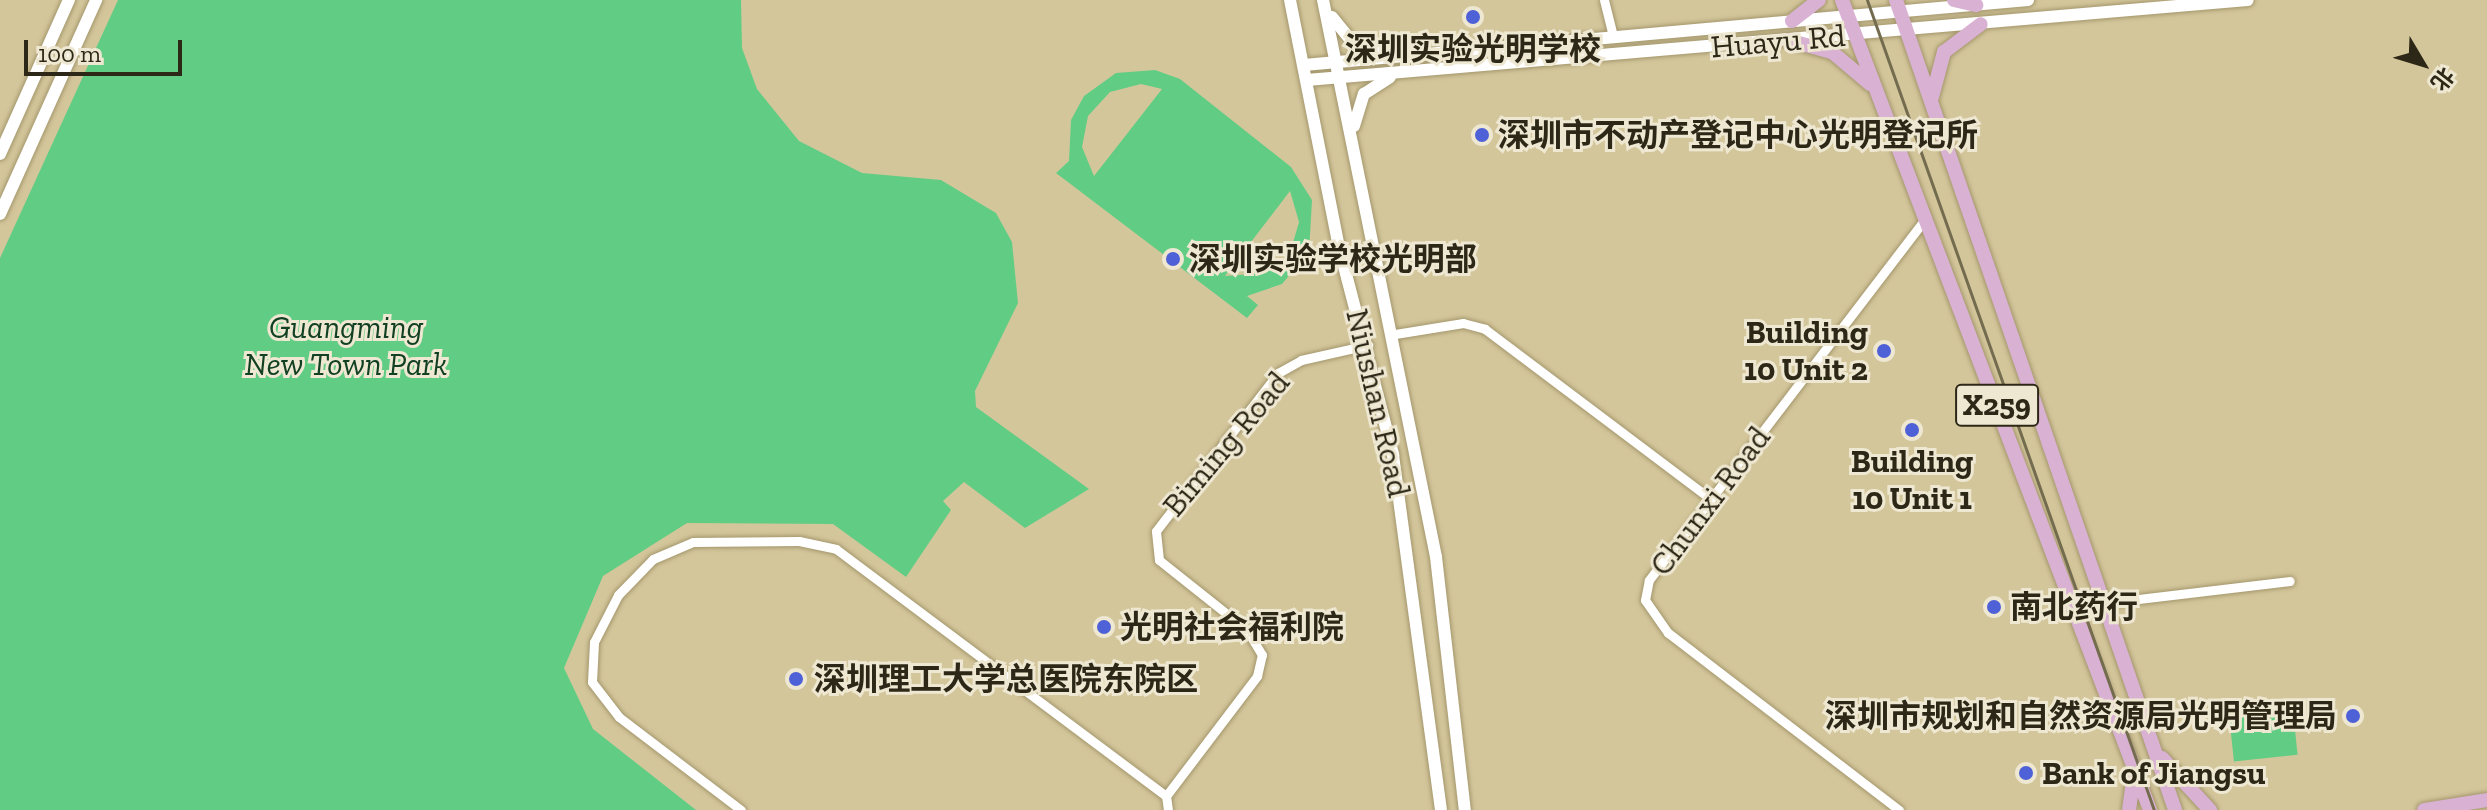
<!DOCTYPE html>
<html>
<head>
<meta charset="utf-8">
<style>
	body { margin:0 }
	#map { position:relative; width:2487px; height:810px; overflow:hidden; background:#d4c69b; font-family:"Zilla Slab","Noto Sans SC",serif }
	div>[style] { position:absolute }
	[style*='--x'] { left:calc(var(--x)*1px); top:calc(var(--y)*1px); width:calc(var(--w)*1px); rotate:calc(var(--a)*1deg) }
	.green>* { inset:0; background:#61cd84; transform-origin:0 0 }
	.roads { filter:drop-shadow(0 0 2px #a4976d) drop-shadow(0 0 2px #a4976d) }
	.street>* { height:9px; margin:-4.5px; padding:0 4.5px; transform-origin:4.5px; border-radius:4.5px; background:#fff }
	.secondary>* { height:12px; margin:-6px; padding:0 6px; transform-origin:6px; border-radius:6px; background:#fff }
	.primary>* { height:14px; margin:-7px; padding:0 7px; transform-origin:7px; border-radius:7px; background:#d9b2d3 }
	.rail>* { height:3px; margin:-1.5px; padding:0 1.5px; transform-origin:1.5px; border-radius:1.5px; background:#746c4f }
	.dots>* { width:22px; height:22px; translate:-50% -50%; box-sizing:border-box; border:4px solid #eee7d1; border-radius:50% }
	span { translate:-50% -50%; white-space:nowrap; text-align:center; line-height:1.15; -webkit-text-stroke:6px #eee7d1; paint-order:stroke }
	.shield-label span { padding:2px 6px; background:#eee7d1; border:2px solid; border-radius:6px; -webkit-text-stroke-width:0 }
	.shield-label { font-size:30px; color:#2c2716; font-weight:700 }
	.street-label { font-size:32px; color:#2c2716 }
	.poi-label { font-size:32px; color:#2c2716; font-weight:700 }
	.left { translate:0 -50%; text-align:left }
	.right { translate:-100% -50%; text-align:right }
	.park-label { font-size:32px; color:#114022; font-style:italic }
	.north { position:absolute; left:2383px; top:24px; width:80px; height:80px; -webkit-text-stroke:6px #eee7d1; paint-order:stroke; rotate:128deg; font-size:22px; font-weight:700; line-height:32px; text-align:center; color:#2c2716 }
	.north::after { content:''; display:block; margin:auto; width:28px; height:36px; background:#2c2716; clip-path:polygon(50% 0,100% 100%,50% 72%,0 100%) }
	.scale { position:absolute; left:24px; top:40px; width:158px; height:36px; box-sizing:border-box; border:4px solid #2c2716; border-top:0; padding-left:10px; font-size:24px; line-height:28px; white-space:nowrap; color:#2c2716; -webkit-text-stroke:6px #eee7d1; paint-order:stroke }
</style>
</head>
<body>
<div id="map">
	<div class="green">
		<i style="clip-path:polygon(118px 0,741px 0,742px 48px,757px 89px,799px 141px,862px 173px,941px 180px,996px 213px,1012px 242px,1018px 303px,975px 391px,976px 407px,1089px 489px,1025px 528px,964px 482px,943px 501px,951px 510px,906px 577px,833px 524px,687px 523px,603px 576px,564px 668px,593px 729px,696px 810px,0 810px,0 258px)"></i>
		<i style="clip-path:polygon(evenodd,1155px 70px,1180px 79px,1291px 167px,1312px 200px,1309px 252px,1282px 284px,1247px 296px,1258px 305px,1247px 318px,1056px 173px,1069px 161px,1071px 120px,1084px 96px,1116px 73px,1155px 70px,1141px 84px,1162px 89px,1094px 176px,1082px 147px,1088px 116px,1110px 92px,1141px 84px,1155px 70px,1290px 191px,1299px 222px,1290px 253px,1266px 273px,1225px 276px,1290px 191px)"></i>
		<i style="left:2293px;top:711px;width:44px;height:64px;rotate:84deg"></i>
	</div>
	<div class="roads">
		<div class="street">
			<i style="--x:1604;--y:0;--w:38;--a:76"></i>
			<i style="--x:1395;--y:334;--w:69;--a:-9.2"></i>
			<i style="--x:1463;--y:323;--w:23;--a:15"></i>
			<i style="--x:1485;--y:329;--w:283;--a:37"></i>
			<i style="--x:2105;--y:603;--w:186;--a:-6.8"></i>
			<i style="--x:741;--y:810;--w:153;--a:-142.7"></i>
			<i style="--x:619;--y:717;--w:44;--a:-127.6"></i>
			<i style="--x:592;--y:682;--w:40;--a:-87.1"></i>
			<i style="--x:594;--y:642;--w:53;--a:-62.9"></i>
			<i style="--x:618;--y:595;--w:50;--a:-45.8"></i>
			<i style="--x:653;--y:559;--w:43;--a:-23"></i>
			<i style="--x:693;--y:542;--w:106;--a:-0.5"></i>
			<i style="--x:799;--y:541;--w:38;--a:12"></i>
			<i style="--x:836;--y:549;--w:412;--a:36.8"></i>
			<i style="--x:1168;--y:810;--w:14;--a:-98"></i>
			<i style="--x:1166;--y:796;--w:151;--a:-52.8"></i>
			<i style="--x:1257;--y:676;--w:22;--a:-77"></i>
			<i style="--x:1262;--y:655;--w:29;--a:-121"></i>
			<i style="--x:1247;--y:630;--w:112;--a:-141.5"></i>
			<i style="--x:1159;--y:560;--w:29;--a:-96"></i>
			<i style="--x:1156;--y:531;--w:200;--a:-52.3"></i>
			<i style="--x:1278;--y:373;--w:26;--a:-29"></i>
			<i style="--x:1301;--y:360;--w:69;--a:-12.6"></i>
			<i style="--x:1899;--y:810;--w:291;--a:-142.5"></i>
			<i style="--x:1668;--y:633;--w:40;--a:-124.9"></i>
			<i style="--x:1645;--y:600;--w:20;--a:-79"></i>
			<i style="--x:1649;--y:580;--w:456;--a:-52.6"></i>
		</div>
		<div class="secondary">
			<i style="--x:1290;--y:0;--w:252;--a:78.8"></i>
			<i style="--x:1339;--y:247;--w:215;--a:75.4"></i>
			<i style="--x:1393;--y:455;--w:358;--a:82.3"></i>
			<i style="--x:1323;--y:0;--w:568;--a:78.53"></i>
			<i style="--x:1436;--y:557;--w:255;--a:83.5"></i>
			<i style="--x:1332;--y:17;--w:36;--a:51"></i>
			<i style="--x:1355;--y:45;--w:29;--a:20"></i>
			<i style="--x:1304;--y:65;--w:727;--a:-5.13"></i>
			<i style="--x:1307;--y:80;--w:944;--a:-4.86"></i>
			<i style="--x:1354;--y:126;--w:34;--a:-73"></i>
			<i style="--x:1364;--y:94;--w:31;--a:-33"></i>
			<i style="--x:0;--y:154;--w:169;--a:-65.9"></i>
			<i style="--x:0;--y:214;--w:235;--a:-65.8"></i>
		</div>
		<div class="primary">
			<i style="--x:1842;--y:0;--w:867;--a:69.18"></i>
			<i style="--x:1896;--y:0;--w:857;--a:70.99"></i>
			<i style="--x:1954;--y:0;--w:23;--a:13"></i>
			<i style="--x:1792;--y:21;--w:34;--a:-38"></i>
			<i style="--x:1788;--y:40;--w:46;--a:15.3"></i>
			<i style="--x:1832;--y:52;--w:50;--a:40.1"></i>
			<i style="--x:1932;--y:97;--w:47;--a:-75.1"></i>
			<i style="--x:1944;--y:52;--w:46;--a:-37.1"></i>
			<i style="--x:2162;--y:758;--w:71;--a:47.3"></i>
			<i style="--x:2129;--y:810;--w:35;--a:-82"></i>
			<i style="--x:2424;--y:810;--w:64;--a:-9"></i>
		</div>
	</div>
	<div class="rail">
		<i style="--x:1867;--y:0;--w:859;--a:70.49"></i>
	</div>
	<div class="dots">
		<i style="left:1473px;top:17px;background:#4e61d6"></i>
		<i style="left:1482px;top:135px;background:#4e61d6"></i>
		<i style="left:1173px;top:259px;background:#4e61d6"></i>
		<i style="left:1884px;top:351px;background:#4e61d6"></i>
		<i style="left:1912px;top:430px;background:#4e61d6"></i>
		<i style="left:1994px;top:607px;background:#4e61d6"></i>
		<i style="left:1104px;top:627px;background:#4e61d6"></i>
		<i style="left:796px;top:679px;background:#4e61d6"></i>
		<i style="left:2353px;top:716px;background:#4e61d6"></i>
		<i style="left:2026px;top:773px;background:#4e61d6"></i>
	</div>
	<div class="shield-label">
		<span style="left:1997px;top:405px">X259</span>
	</div>
	<div class="street-label">
		<span style="left:1778px;top:41px;rotate:-5deg">Huayu Rd</span>
		<span style="left:1378px;top:403px;rotate:77deg">Niushan Road</span>
		<span style="left:1226px;top:444px;rotate:-50deg">Biming Road</span>
		<span style="left:1710px;top:501px;rotate:-53deg">Chunxi Road</span>
	</div>
	<div class="poi-label">
		<span style="left:1473px;top:49px">深圳实验光明学校</span>
		<span class="left" style="left:1498px;top:135px">深圳市不动产登记中心光明登记所</span>
		<span class="left" style="left:1189px;top:259px">深圳实验学校光明部</span>
		<span class="right" style="left:1868px;top:351px">Building<br>10 Unit 2</span>
		<span style="left:1912px;top:480px">Building<br>10 Unit 1</span>
		<span class="left" style="left:2010px;top:607px">南北药行</span>
		<span class="left" style="left:1120px;top:627px">光明社会福利院</span>
		<span class="left" style="left:814px;top:679px">深圳理工大学总医院东院区</span>
		<span class="right" style="left:2337px;top:716px">深圳市规划和自然资源局光明管理局</span>
		<span class="left" style="left:2042px;top:773px">Bank of Jiangsu</span>
	</div>
	<div class="park-label">
		<span style="left:346px;top:346px">Guangming<br>New Town Park</span>
	</div>
	<div class="north">北</div>
	<div class="scale">100 m</div>
</div>
</body>
</html>
